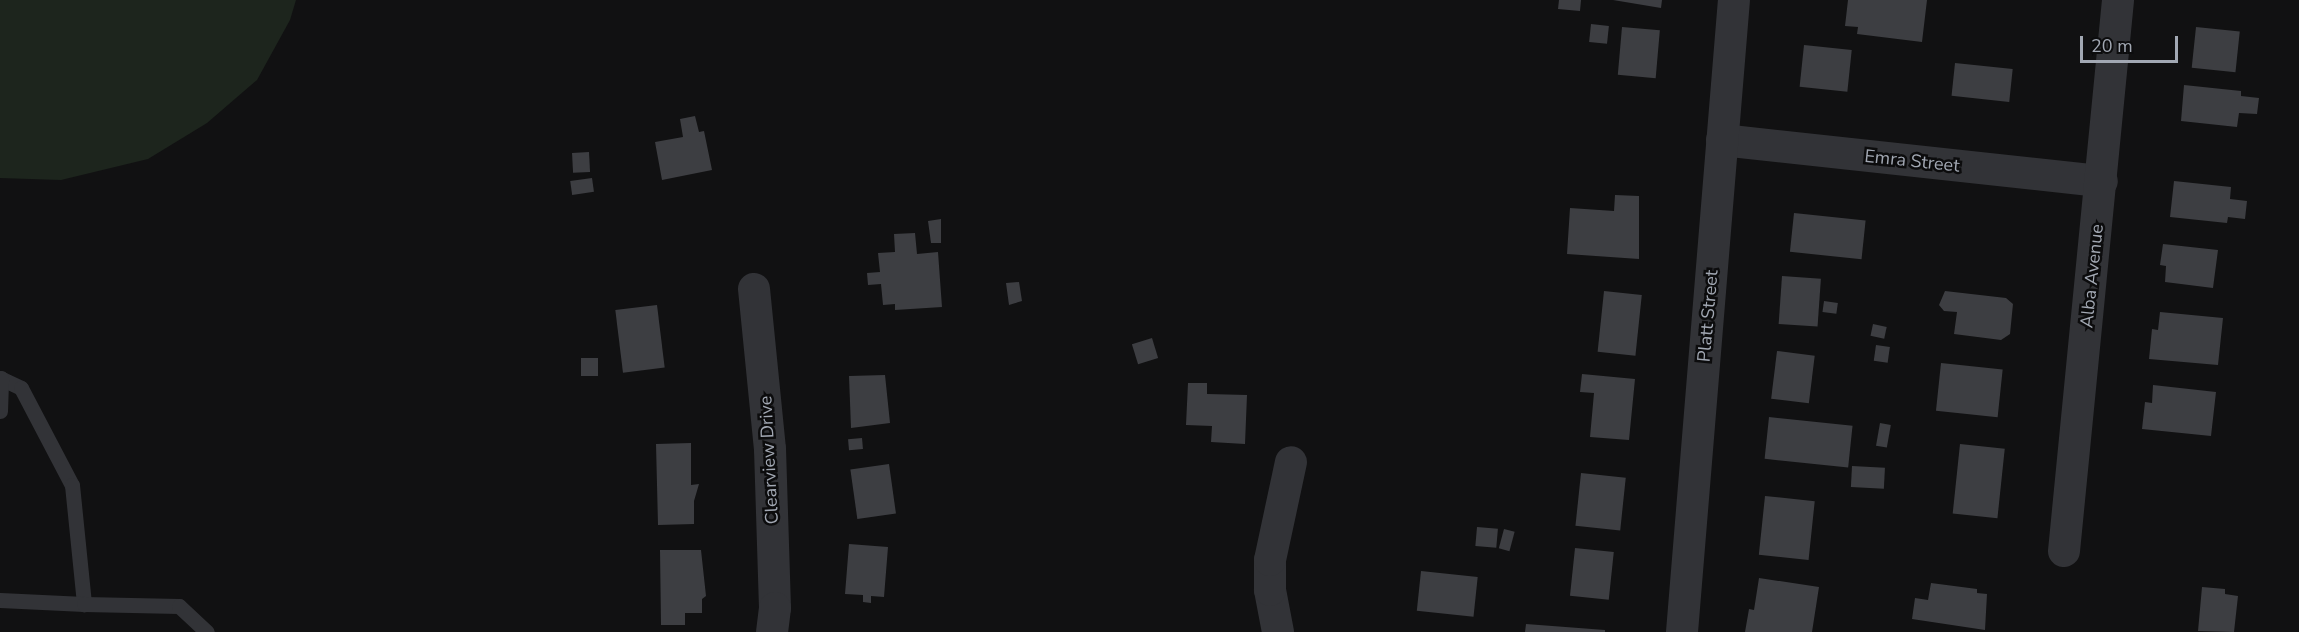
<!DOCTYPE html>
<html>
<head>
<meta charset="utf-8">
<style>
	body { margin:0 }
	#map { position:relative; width:2299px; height:632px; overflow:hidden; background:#111112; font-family:"Nunito Sans",sans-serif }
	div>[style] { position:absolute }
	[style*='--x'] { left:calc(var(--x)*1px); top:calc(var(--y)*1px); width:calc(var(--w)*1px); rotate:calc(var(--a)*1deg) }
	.green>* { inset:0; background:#1d251d }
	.building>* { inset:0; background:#3d3e42; transform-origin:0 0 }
	.service>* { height:15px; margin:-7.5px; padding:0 7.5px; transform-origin:7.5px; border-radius:7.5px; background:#323337 }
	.minor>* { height:32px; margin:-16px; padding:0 16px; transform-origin:16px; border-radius:16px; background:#323337 }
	span { translate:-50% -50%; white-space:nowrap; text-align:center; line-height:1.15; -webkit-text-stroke:5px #0c0c0d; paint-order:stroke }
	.street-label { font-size:18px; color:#a2a8b3 }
	.scale { position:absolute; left:2080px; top:36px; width:98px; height:27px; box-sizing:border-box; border:3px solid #a2a8b3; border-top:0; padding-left:8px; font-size:18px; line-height:21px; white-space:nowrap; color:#a2a8b3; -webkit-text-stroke:4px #0c0c0d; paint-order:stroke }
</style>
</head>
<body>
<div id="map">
	<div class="green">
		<i style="clip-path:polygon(0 0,296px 0,290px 20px,257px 80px,207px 123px,148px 159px,61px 180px,0 178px)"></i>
	</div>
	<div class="building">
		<i style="clip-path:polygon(1559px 0,1581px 0,1580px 11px,1558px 9px)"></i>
		<i style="clip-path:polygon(1613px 0,1662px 0,1661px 8px)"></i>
		<i style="clip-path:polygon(1848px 0,1927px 0,1922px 42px,1857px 34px,1858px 27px,1845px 26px)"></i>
		<i style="left:1591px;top:24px;width:18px;height:18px;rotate:6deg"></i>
		<i style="left:1622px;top:27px;width:38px;height:48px;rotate:5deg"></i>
		<i style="left:2196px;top:27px;width:44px;height:41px;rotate:6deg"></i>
		<i style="left:1804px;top:45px;width:48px;height:42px;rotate:6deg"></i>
		<i style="left:1955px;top:63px;width:58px;height:33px;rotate:6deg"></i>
		<i style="clip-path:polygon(2184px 85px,2241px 91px,2241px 96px,2259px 98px,2257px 114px,2239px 113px,2237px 127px,2181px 121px)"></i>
		<i style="clip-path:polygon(695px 116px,699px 132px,704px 131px,712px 170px,662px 180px,655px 142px,683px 137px,680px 119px)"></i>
		<i style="left:589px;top:152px;width:20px;height:17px;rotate:87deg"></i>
		<i style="left:592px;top:178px;width:14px;height:22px;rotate:82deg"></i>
		<i style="clip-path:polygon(2174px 181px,2231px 187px,2230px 199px,2247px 201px,2245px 219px,2228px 217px,2227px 223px,2170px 217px)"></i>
		<i style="clip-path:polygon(1615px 195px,1639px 196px,1639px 259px,1567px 254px,1570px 208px,1614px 211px)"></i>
		<i style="left:1794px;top:213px;width:72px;height:39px;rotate:6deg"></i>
		<i style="clip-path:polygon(941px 219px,941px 243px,931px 243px,928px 221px)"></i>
		<i style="clip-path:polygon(915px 233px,917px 254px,938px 252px,942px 307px,895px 310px,895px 304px,883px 305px,881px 284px,868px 285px,867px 273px,880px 272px,878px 253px,895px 252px,894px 234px)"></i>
		<i style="clip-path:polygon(2163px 244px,2218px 250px,2213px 288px,2165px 282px,2166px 266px,2160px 265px)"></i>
		<i style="left:1782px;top:276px;width:39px;height:48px;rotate:4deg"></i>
		<i style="clip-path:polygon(1019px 282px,1022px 301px,1009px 305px,1006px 283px)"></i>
		<i style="left:1604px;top:291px;width:38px;height:61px;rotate:6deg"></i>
		<i style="clip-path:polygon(1945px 291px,2006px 298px,2013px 304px,2010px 334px,2001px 340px,1954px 334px,1957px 312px,1944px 311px,1939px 305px)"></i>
		<i style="left:1824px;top:301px;width:14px;height:11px;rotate:8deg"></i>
		<i style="left:657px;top:305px;width:63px;height:42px;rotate:83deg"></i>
		<i style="clip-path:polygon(2160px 312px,2223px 318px,2218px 365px,2149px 359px,2152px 329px,2158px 330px)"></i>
		<i style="left:1873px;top:324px;width:14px;height:12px;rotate:12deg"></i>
		<i style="left:1152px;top:338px;width:21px;height:21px;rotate:73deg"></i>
		<i style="left:1876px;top:345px;width:14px;height:16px;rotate:8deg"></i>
		<i style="left:1777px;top:351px;width:38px;height:48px;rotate:7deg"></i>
		<i style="left:581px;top:358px;width:17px;height:18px"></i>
		<i style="left:1941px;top:363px;width:62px;height:48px;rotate:6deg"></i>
		<i style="clip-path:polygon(1582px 374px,1635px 379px,1629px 440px,1590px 437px,1594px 393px,1580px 392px)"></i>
		<i style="clip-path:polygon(885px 375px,890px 423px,851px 428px,849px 376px)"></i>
		<i style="clip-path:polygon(1188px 383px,1207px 383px,1207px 394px,1247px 395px,1245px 444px,1211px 442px,1212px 426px,1186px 425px)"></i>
		<i style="clip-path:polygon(2153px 385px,2216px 392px,2211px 436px,2142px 429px,2145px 402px,2152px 403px)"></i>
		<i style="left:1769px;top:417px;width:84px;height:42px;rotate:6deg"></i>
		<i style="left:1880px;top:423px;width:11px;height:23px;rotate:10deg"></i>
		<i style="left:862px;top:438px;width:11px;height:14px;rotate:85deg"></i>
		<i style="clip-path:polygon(691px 443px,691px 485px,699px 484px,694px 501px,694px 524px,658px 525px,656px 444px)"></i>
		<i style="left:1960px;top:444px;width:45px;height:70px;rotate:6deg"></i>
		<i style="left:889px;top:464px;width:50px;height:39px;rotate:82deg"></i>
		<i style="left:1852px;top:466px;width:33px;height:21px;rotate:3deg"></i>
		<i style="left:1581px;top:473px;width:45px;height:53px;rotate:6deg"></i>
		<i style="left:1765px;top:496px;width:50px;height:59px;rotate:6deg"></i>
		<i style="left:1477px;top:527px;width:21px;height:19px;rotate:5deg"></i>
		<i style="left:1504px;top:529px;width:11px;height:20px;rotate:15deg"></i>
		<i style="clip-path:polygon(849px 544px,888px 547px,884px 597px,871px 596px,871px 603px,863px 602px,863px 595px,845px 594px)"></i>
		<i style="left:1575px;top:548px;width:39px;height:48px;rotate:6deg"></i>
		<i style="clip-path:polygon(660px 550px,701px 550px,706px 596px,702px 599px,702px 613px,685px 613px,685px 625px,661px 625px)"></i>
		<i style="left:1421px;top:571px;width:57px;height:40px;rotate:6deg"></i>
		<i style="clip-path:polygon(1759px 578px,1819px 587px,1812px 632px,1745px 632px,1749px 609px,1754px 610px)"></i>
		<i style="clip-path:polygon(1931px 583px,1977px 589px,1977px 593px,1987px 594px,1985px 630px,1912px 619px,1915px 598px,1928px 600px)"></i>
		<i style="clip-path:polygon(2202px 587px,2225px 589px,2225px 594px,2238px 596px,2234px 632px,2198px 631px)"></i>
		<i style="clip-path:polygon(1526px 624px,1605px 630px,1605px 632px,1525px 632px)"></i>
	</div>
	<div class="service">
		<i style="--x:0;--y:378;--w:23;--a:25"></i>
		<i style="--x:21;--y:388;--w:110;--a:62.3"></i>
		<i style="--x:72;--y:485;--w:120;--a:84.2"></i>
		<i style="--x:84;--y:604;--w:84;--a:-177.3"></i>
		<i style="--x:0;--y:411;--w:33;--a:-88"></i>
		<i style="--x:84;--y:604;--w:95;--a:1.2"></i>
		<i style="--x:179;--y:606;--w:38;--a:43"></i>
	</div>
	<div class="minor">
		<i style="--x:1722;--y:140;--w:382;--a:6.2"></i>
		<i style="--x:754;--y:289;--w:161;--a:84.3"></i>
		<i style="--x:770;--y:449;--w:159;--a:88.2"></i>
		<i style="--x:775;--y:608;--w:24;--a:97"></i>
		<i style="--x:2064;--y:551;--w:554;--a:-84.4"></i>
		<i style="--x:1278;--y:632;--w:43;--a:-100.8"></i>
		<i style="--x:1270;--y:590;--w:30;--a:-90"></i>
		<i style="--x:1270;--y:560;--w:100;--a:-77.9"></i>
		<i style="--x:1682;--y:632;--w:634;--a:-85.3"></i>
	</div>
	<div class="street-label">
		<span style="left:1912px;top:161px;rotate:6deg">Emra Street</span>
		<span style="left:2092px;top:276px;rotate:-84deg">Alba Avenue</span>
		<span style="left:1708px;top:316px;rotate:-85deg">Platt Street</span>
		<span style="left:769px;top:460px;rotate:-93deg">Clearview Drive</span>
	</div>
	<div class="scale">20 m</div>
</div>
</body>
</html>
